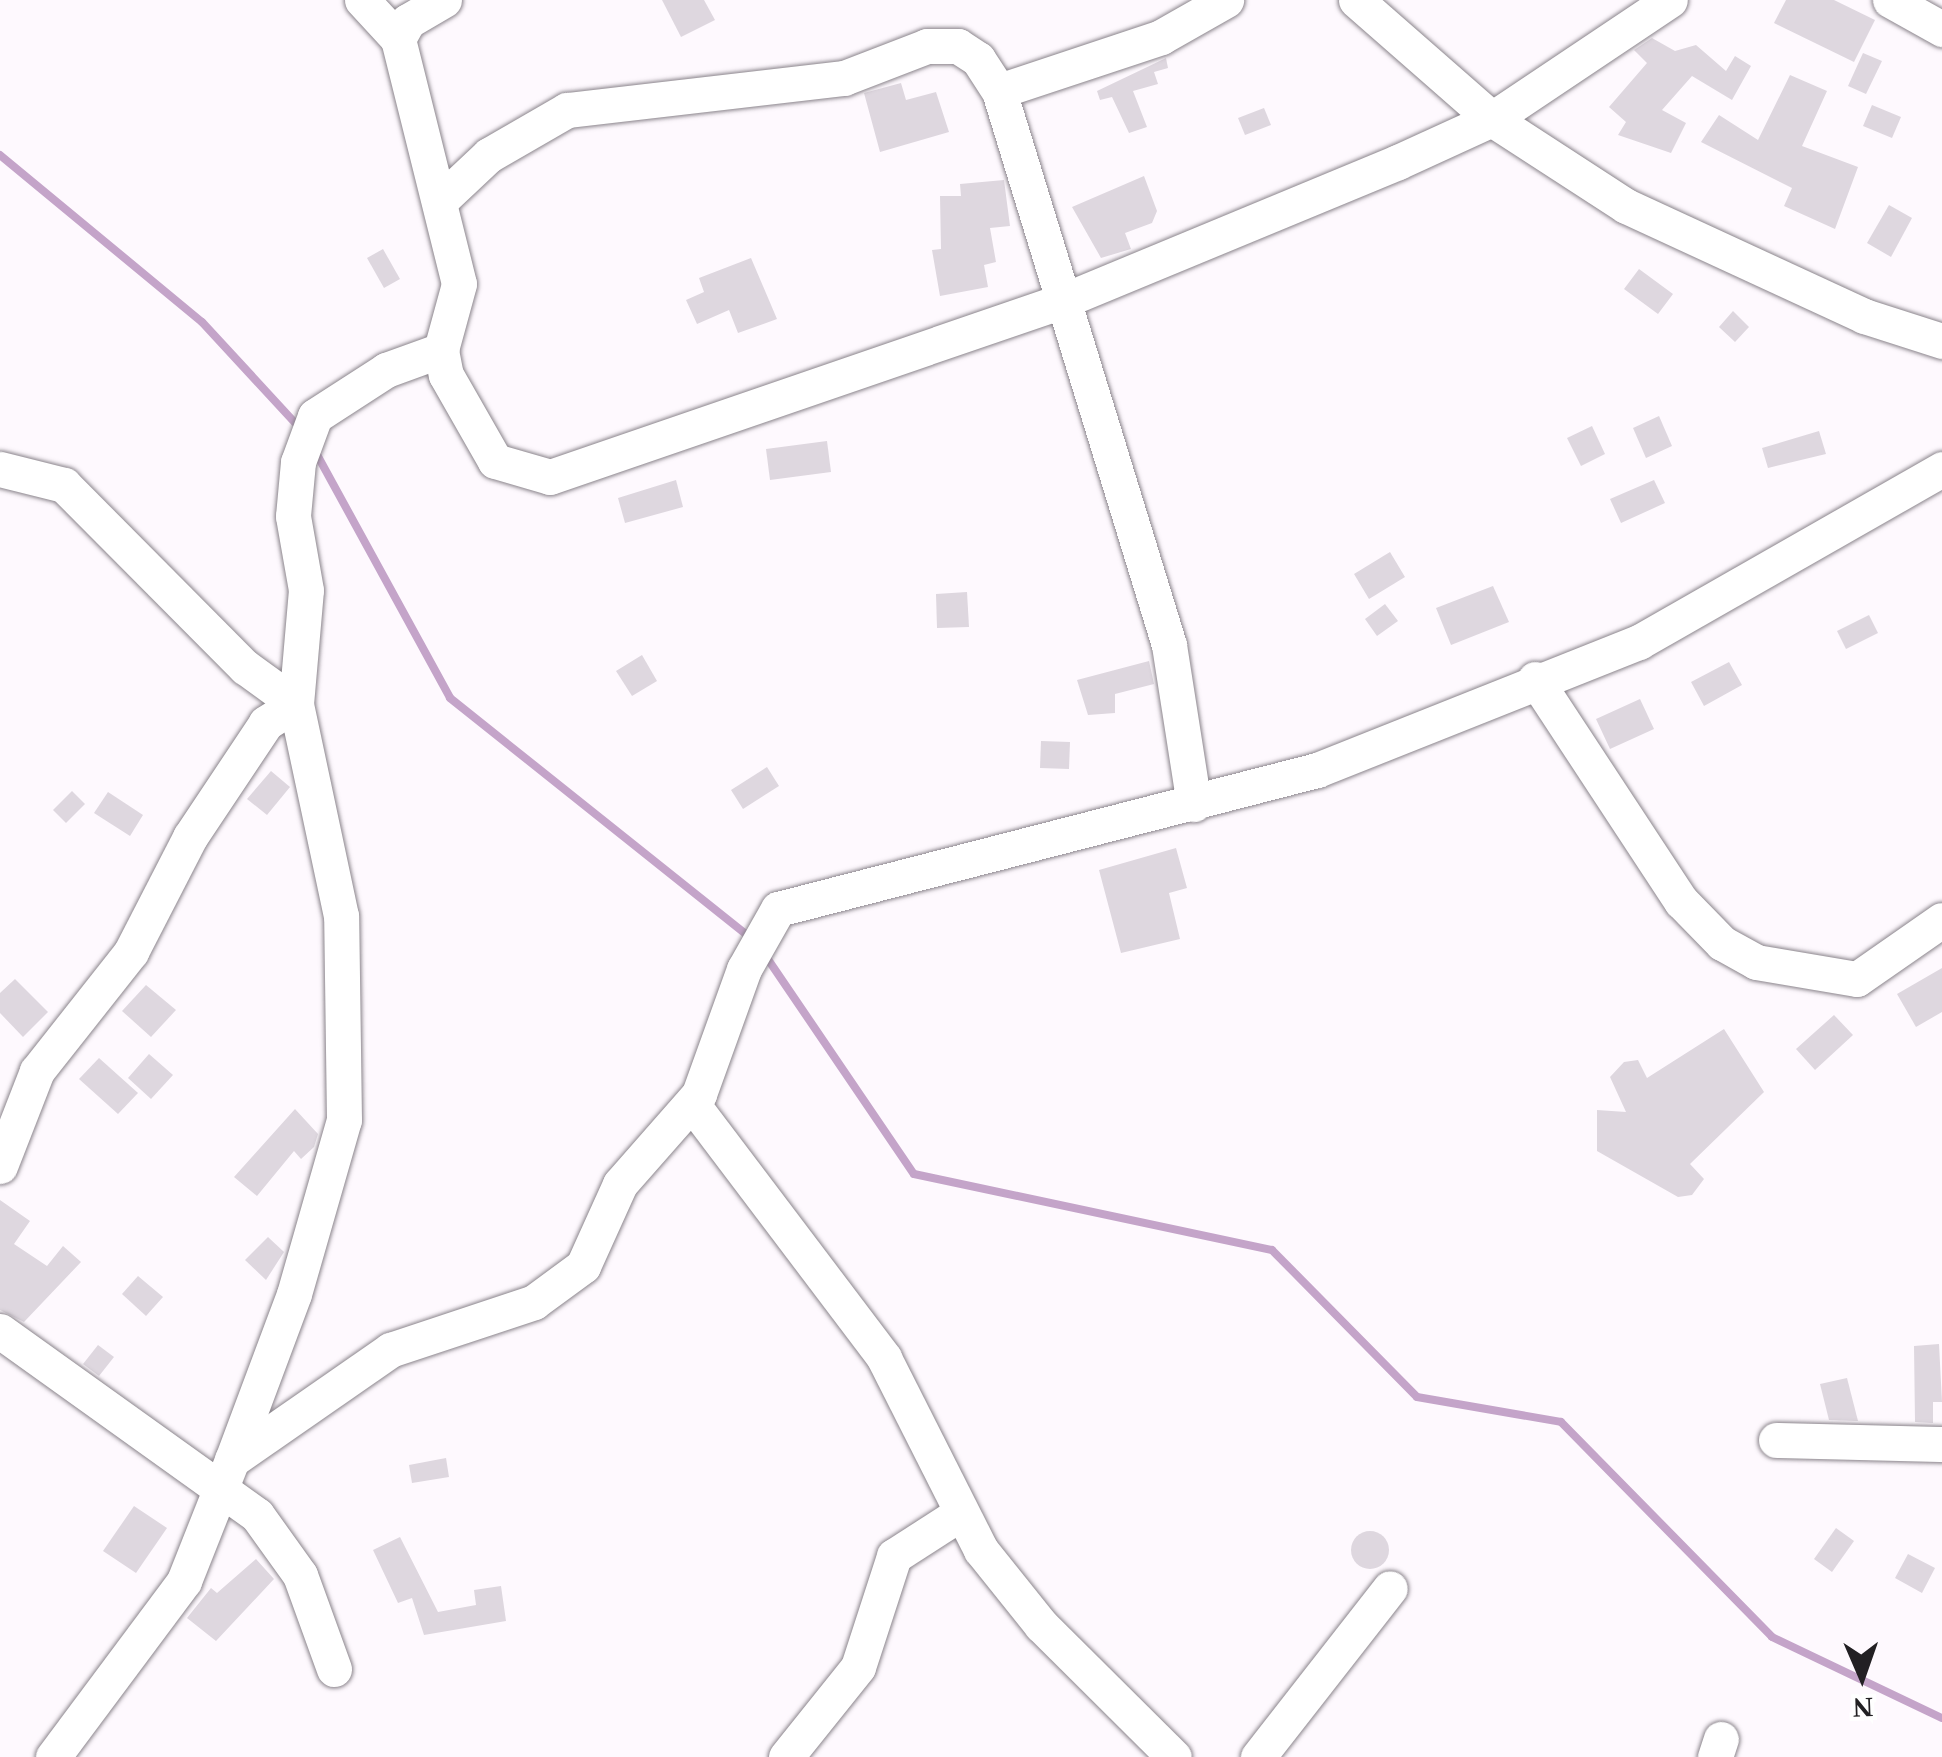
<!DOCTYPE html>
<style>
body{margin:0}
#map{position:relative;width:1942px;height:1757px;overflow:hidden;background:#fef9fe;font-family:Georgia,serif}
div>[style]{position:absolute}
.stream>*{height:8px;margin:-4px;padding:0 4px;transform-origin:4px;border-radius:4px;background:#c4a4c9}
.building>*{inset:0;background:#ded7df}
.round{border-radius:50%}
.roads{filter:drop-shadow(0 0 2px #8a848b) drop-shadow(0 0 2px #8a848b)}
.minor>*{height:35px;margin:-17.5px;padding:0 17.5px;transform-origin:17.5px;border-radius:17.5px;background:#fff}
span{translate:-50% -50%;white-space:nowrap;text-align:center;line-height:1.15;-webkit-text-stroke:10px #fff;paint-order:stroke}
.north{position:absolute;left:1812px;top:1627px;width:100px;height:100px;-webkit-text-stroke:8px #fff;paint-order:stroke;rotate:178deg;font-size:28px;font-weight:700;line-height:40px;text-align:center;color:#222023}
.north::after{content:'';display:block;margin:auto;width:35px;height:45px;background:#222023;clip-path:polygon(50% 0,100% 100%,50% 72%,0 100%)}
</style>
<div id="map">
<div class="stream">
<div style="left:0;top:155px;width:262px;rotate:39.6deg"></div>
<div style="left:202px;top:322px;width:143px;rotate:47.3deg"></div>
<div style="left:315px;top:451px;width:281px;rotate:61.3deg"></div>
<div style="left:450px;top:698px;width:385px;rotate:38.6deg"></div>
<div style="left:763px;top:952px;width:268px;rotate:55.8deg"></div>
<div style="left:914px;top:1174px;width:366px;rotate:12deg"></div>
<div style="left:1272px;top:1250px;width:206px;rotate:45.4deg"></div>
<div style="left:1417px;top:1397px;width:146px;rotate:9.8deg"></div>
<div style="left:1561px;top:1422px;width:301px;rotate:45.5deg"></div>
<div style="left:1772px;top:1637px;width:188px;rotate:25.5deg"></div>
</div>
<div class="building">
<div style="clip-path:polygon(662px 0,704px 0,715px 20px,681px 37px)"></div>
<div style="clip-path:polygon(1786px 0,1834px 0,1875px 20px,1854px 62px,1774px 23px)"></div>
<div style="clip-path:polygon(1652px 38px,1675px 51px,1696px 45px,1726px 71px,1735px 56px,1751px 66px,1732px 100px,1692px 76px,1662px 110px,1686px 123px,1671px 153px,1618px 135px,1626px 122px,1609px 107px,1647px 63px,1634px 50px)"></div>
<div style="clip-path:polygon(1863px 53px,1882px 61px,1866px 94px,1848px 86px)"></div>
<div style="clip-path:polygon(1166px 58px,1168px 68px,1154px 72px,1158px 84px,1133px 91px,1147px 127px,1129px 133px,1112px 97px,1100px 100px,1097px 91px)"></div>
<div style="clip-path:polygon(1790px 75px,1827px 91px,1802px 146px,1858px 167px,1835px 229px,1784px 206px,1792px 188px,1701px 142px,1719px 115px,1758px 140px)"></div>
<div style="clip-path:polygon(901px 83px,906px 100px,936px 92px,949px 132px,880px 152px,864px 93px)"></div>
<div style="clip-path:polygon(1872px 105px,1901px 117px,1892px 138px,1863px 126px)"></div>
<div style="clip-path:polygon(1264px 108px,1271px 125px,1245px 135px,1238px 118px)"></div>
<div style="clip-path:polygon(1144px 176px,1157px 211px,1152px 223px,1125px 233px,1131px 249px,1101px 258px,1072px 207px)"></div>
<div style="clip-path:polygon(1004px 180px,1010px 226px,990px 228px,996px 262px,984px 265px,988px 287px,940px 296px,932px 250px,941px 249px,940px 196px,961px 196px,960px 184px)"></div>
<div style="clip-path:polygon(1889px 205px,1912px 218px,1891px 257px,1867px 243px)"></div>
<div style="clip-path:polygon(383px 249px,400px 279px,384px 288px,367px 258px)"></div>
<div style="clip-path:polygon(751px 258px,777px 319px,738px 333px,729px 310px,697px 324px,686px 300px,704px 292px,699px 278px)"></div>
<div style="clip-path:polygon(1639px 269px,1673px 294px,1658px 314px,1624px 289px)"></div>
<div style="clip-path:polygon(1733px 311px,1749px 327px,1735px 342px,1719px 327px)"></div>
<div style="clip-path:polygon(1659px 416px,1672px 446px,1646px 458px,1633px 428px)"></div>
<div style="clip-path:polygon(1592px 426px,1605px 454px,1581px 466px,1567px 438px)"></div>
<div style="clip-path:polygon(1819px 431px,1826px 454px,1768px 468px,1762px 448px)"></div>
<div style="clip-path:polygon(827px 441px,831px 472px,770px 480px,766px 449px)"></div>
<div style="clip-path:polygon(676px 480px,683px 507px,625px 523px,618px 498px)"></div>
<div style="clip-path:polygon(1654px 480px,1665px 503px,1621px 523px,1610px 499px)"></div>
<div style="clip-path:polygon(1390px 552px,1405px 577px,1369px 599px,1354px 574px)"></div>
<div style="clip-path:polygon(1493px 586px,1509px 622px,1451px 645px,1436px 608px)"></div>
<div style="clip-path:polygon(967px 592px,969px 627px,937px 628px,936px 594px)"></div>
<div style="clip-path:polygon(1385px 604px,1398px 621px,1377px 636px,1365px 619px)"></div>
<div style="clip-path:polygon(1869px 615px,1878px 633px,1846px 649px,1837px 631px)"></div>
<div style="clip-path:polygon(642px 655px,657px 681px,632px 696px,616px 671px)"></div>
<div style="clip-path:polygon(1149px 661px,1154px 684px,1115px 694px,1115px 713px,1088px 715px,1077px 680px)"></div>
<div style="clip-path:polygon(1729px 662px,1742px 685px,1704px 706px,1691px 682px)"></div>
<div style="clip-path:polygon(1640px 699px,1654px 729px,1610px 749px,1596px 719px)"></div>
<div style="clip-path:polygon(1041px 741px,1070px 742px,1069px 769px,1040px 768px)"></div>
<div style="clip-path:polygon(767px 767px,779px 786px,743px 809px,731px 790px)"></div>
<div style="clip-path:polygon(271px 771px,290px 787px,267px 815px,247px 799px)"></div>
<div style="clip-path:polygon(72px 791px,85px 804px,66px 823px,53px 810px)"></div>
<div style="clip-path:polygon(108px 792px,143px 815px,130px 836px,94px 813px)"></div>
<div style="clip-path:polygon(1176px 848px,1187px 888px,1169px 893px,1180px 939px,1121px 953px,1099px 870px)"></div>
<div style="clip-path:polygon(1942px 968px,1942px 1012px,1916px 1027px,1897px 994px)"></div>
<div style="clip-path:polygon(15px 979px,48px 1012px,23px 1037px,0 1013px,0 993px)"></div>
<div style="clip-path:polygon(146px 985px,176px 1010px,151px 1037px,122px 1011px)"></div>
<div style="clip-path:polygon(1834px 1015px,1853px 1035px,1815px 1070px,1796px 1049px)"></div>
<div style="clip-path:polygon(1724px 1029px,1764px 1092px,1690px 1164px,1704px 1179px,1692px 1195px,1678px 1197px,1597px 1151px,1597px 1110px,1626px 1112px,1610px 1077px,1624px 1062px,1638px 1060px,1647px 1078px)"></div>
<div style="clip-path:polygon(149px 1054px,173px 1075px,151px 1099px,128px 1078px)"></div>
<div style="clip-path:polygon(99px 1058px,138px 1093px,118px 1114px,79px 1079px)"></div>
<div style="clip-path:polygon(295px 1109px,318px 1134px,314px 1147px,301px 1159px,294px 1151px,257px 1196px,234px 1177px)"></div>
<div style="clip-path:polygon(0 1200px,30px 1221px,14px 1244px,47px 1266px,63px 1246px,81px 1262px,24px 1322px,0 1310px)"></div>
<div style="clip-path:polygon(268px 1237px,284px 1252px,266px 1280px,245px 1260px)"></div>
<div style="clip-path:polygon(138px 1276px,163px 1297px,146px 1316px,122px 1294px)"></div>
<div style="clip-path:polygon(1939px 1344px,1942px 1402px,1933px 1402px,1933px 1423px,1915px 1422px,1914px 1346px)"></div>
<div style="clip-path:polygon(98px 1345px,114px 1357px,99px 1376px,83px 1364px)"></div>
<div style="clip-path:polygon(1847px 1378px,1858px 1421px,1829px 1420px,1820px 1384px)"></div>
<div style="clip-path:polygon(446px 1458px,449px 1477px,412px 1483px,409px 1465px)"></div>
<div style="clip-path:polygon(134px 1506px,167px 1528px,136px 1573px,103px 1551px)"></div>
<div style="clip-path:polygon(1836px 1528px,1854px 1541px,1832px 1572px,1814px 1559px)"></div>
<div class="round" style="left:1351px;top:1531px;width:38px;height:38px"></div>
<div style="clip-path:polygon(400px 1537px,438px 1612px,476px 1605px,474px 1590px,501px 1586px,506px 1621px,424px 1635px,412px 1598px,398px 1603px,373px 1550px)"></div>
<div style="clip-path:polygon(1908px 1554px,1935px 1568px,1922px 1593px,1895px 1578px)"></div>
<div style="clip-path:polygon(256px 1559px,274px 1579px,216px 1641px,187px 1618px,211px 1588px,217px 1593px)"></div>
</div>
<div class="roads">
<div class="minor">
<div style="left:362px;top:0;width:53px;rotate:47.3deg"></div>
<div style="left:444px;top:0;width:42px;rotate:149.7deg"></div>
<div style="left:408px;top:21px;width:21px;rotate:119deg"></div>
<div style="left:398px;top:39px;width:252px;rotate:76deg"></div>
<div style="left:459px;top:284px;width:68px;rotate:105.3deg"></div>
<div style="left:441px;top:350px;width:25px;rotate:79deg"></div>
<div style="left:446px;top:375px;width:99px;rotate:60.3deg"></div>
<div style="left:495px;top:461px;width:57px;rotate:16.2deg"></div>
<div style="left:550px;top:477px;width:545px;rotate:-18.97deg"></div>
<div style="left:1065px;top:300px;width:360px;rotate:-22.5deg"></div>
<div style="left:1398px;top:162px;width:103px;rotate:-24.6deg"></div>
<div style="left:1492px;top:119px;width:214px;rotate:-33.8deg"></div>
<div style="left:1356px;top:0;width:181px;rotate:41.2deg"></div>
<div style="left:1492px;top:119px;width:160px;rotate:33deg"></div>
<div style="left:1626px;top:206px;width:262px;rotate:24.8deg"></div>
<div style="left:1864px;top:316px;width:82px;rotate:17.8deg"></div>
<div style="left:1890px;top:0;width:60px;rotate:29.1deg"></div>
<div style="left:999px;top:91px;width:171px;rotate:-18.4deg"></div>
<div style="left:1161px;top:37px;width:75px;rotate:-29.6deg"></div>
<div style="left:441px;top:200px;width:66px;rotate:-43.2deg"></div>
<div style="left:489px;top:155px;width:90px;rotate:-30deg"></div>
<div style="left:567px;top:110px;width:279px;rotate:-6.6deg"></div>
<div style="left:844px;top:78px;width:89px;rotate:-21.1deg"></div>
<div style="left:927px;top:46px;width:31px"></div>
<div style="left:958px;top:46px;width:24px;rotate:33deg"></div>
<div style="left:978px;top:59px;width:38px;rotate:57deg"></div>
<div style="left:999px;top:91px;width:579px;rotate:72.94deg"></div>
<div style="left:1169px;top:645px;width:161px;rotate:81.1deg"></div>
<div style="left:0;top:469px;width:66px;rotate:14deg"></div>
<div style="left:64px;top:485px;width:257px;rotate:45.2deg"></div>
<div style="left:245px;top:667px;width:63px;rotate:36deg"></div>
<div style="left:296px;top:704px;width:36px;rotate:148deg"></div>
<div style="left:266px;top:723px;width:137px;rotate:123.7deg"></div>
<div style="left:190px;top:837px;width:129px;rotate:117.2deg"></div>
<div style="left:131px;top:952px;width:152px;rotate:128.3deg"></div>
<div style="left:37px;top:1071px;width:102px;rotate:111.3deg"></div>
<div style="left:1535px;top:679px;width:266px;rotate:56.7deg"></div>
<div style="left:1681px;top:901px;width:59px;rotate:45.7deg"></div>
<div style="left:1722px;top:943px;width:39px;rotate:29deg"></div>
<div style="left:1756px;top:962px;width:102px;rotate:9.6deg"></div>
<div style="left:1857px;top:979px;width:103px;rotate:-34.8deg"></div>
<div style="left:693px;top:1105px;width:317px;rotate:52.9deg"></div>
<div style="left:884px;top:1358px;width:215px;rotate:63.2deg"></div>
<div style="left:981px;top:1550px;width:96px;rotate:51.3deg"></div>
<div style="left:1041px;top:1625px;width:187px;rotate:44.8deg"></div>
<div style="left:0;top:1331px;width:316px;rotate:35.6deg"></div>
<div style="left:257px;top:1515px;width:74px;rotate:54.4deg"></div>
<div style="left:300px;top:1575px;width:100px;rotate:70.1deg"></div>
<div style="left:1776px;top:1440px;width:166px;rotate:1.4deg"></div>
<div style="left:232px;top:1460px;width:177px;rotate:-69.5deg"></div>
<div style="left:294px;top:1294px;width:181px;rotate:-74deg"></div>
<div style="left:344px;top:1120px;width:204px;rotate:-90.8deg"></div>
<div style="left:341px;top:916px;width:217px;rotate:-102deg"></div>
<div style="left:296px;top:704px;width:114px;rotate:-85deg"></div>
<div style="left:306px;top:590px;width:75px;rotate:-100deg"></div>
<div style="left:293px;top:516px;width:54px;rotate:-84.7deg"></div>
<div style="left:298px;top:462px;width:49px;rotate:-69.7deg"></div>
<div style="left:315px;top:416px;width:85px;rotate:-32.9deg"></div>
<div style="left:386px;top:370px;width:59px;rotate:-20deg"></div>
<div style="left:53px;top:1757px;width:219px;rotate:-53.3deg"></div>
<div style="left:184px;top:1581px;width:130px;rotate:-68.4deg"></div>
<div style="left:232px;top:1460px;width:193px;rotate:-34.8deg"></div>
<div style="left:390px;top:1350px;width:152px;rotate:-18.4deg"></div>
<div style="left:534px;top:1302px;width:61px;rotate:-36.3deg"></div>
<div style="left:583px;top:1266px;width:90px;rotate:-65.7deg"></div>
<div style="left:620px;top:1184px;width:120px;rotate:-48.7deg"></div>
<div style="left:699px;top:1094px;width:133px;rotate:-70.2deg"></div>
<div style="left:744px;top:969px;width:69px;rotate:-60.5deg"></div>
<div style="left:778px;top:909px;width:557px;rotate:-14.46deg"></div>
<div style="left:1317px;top:770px;width:347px;rotate:-21.7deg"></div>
<div style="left:1639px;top:642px;width:349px;rotate:-29.7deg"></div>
<div style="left:786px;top:1757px;width:115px;rotate:-51.3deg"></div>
<div style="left:858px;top:1667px;width:117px;rotate:-72deg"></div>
<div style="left:894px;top:1556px;width:74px;rotate:-32.8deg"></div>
<div style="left:1258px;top:1757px;width:214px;rotate:-52deg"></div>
<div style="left:1715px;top:1757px;width:19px;rotate:-72deg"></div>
</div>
</div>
<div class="north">N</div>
</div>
